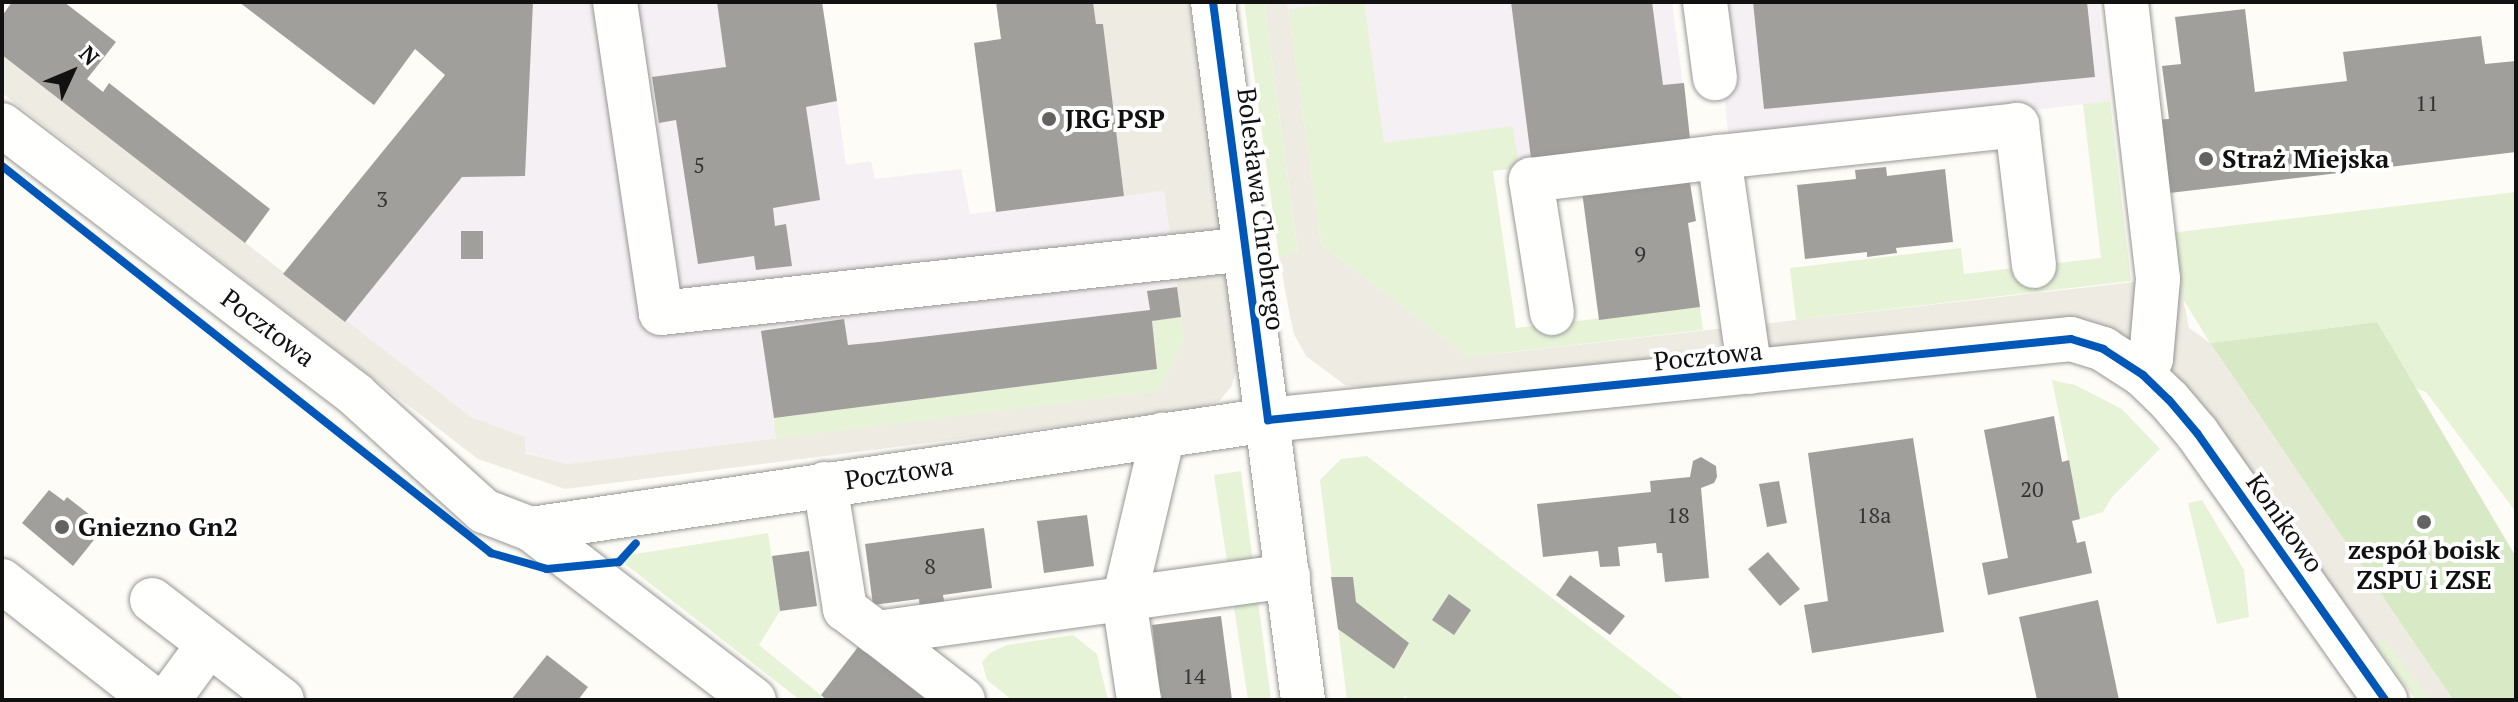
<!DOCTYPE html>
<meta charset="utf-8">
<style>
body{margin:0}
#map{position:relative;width:2518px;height:702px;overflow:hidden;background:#fdfcf7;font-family:"PT Serif",serif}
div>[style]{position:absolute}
.industrial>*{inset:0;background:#f5f0f3}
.green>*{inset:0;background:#e7f3d7}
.forest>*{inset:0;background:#d8eac5}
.plaza>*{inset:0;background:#edebe2}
.building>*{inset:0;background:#a19f9c}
.roads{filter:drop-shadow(0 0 2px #979795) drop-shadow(0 0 2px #979795)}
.minor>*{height:44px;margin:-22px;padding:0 22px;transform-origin:22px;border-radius:22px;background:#fffffe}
.cycleway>*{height:8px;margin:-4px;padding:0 4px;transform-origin:4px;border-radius:4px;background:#0057b8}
.dots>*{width:22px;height:22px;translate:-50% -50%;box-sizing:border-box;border:4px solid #fff;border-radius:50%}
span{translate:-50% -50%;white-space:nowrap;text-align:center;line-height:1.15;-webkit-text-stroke:8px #fff;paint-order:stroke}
.number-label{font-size:22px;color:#353434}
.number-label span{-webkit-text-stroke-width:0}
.poi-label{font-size:26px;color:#111;font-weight:700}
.left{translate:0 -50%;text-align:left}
.street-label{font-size:26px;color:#111}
.frame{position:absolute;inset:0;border:4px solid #111;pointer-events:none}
.north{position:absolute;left:32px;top:32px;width:80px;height:80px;-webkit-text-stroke:6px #fff;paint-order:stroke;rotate:46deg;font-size:22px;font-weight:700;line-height:32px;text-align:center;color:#111}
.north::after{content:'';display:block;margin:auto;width:28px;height:36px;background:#111;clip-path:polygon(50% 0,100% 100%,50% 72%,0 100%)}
</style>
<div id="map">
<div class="industrial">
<div style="clip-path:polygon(465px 2px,717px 2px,806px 107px,837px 101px,846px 165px,871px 161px,875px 179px,961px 169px,970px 214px,1164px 191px,1184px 341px,1159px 391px,567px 464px,525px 452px,525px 437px,471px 417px,345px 322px,462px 177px)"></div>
<div style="clip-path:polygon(1287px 2px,1672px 2px,1691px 148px,1315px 191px)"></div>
<div style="clip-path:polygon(1713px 2px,2098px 2px,2110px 101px,1730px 146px)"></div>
</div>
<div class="green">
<div style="clip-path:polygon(1244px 2px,1264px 2px,1298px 253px,1279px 257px)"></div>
<div style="clip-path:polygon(1341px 2px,1364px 2px,1384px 143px,1513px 126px,1519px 168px,1493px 171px,1516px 328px,1700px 307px,1703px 330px,1468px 357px,1321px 244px,1288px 9px)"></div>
<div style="clip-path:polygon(2110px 101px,2131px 281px,1796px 320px,1790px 268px,1961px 248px,1964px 274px,2101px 258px,2083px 104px)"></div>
<div style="clip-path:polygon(2516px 192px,2516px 512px,2426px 392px,2413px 387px,2377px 322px,2210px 343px,2183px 299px,2179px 277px,2153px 235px)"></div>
<div style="clip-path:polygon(1181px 317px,1184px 341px,1159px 391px,776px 440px,774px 418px,1157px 369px,1152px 321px)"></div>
<div style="clip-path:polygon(2052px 380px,2075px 385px,2122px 409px,2160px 449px,2112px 497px,2103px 512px,2080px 519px)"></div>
<div style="clip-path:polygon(1367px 456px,1685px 700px,1410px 700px,1405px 696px,1403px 700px,1347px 700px,1320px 480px,1341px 459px)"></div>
<div style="clip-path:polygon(1241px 471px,1271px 700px,1248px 700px,1214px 475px)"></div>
<div style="clip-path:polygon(2202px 500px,2244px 570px,2249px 617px,2217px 624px,2188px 503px)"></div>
<div style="clip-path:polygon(768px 533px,780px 611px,759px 645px,827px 700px,800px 700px,616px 557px)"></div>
<div style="clip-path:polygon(1073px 635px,1097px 654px,1108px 700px,1012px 700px,987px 680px,982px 662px,990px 653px,1007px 645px)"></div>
<div style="clip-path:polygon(2384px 638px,2430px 700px,2416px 700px,2375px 644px)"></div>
</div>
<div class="forest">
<div style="clip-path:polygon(2377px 322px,2516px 557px,2516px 700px,2453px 700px,2210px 343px)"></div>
</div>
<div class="plaza">
<div style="clip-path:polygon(1093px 2px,1190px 2px,1237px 342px,1236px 372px,1231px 387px,1219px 401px,1194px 409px,565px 489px,478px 459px,2px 93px,2px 55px,471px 417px,525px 437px,525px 453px,567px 464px,1159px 391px,1184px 341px,1164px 191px,1124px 196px,1103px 25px,1096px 24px)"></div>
<div style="clip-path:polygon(1264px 2px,1287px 2px,1321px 244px,1468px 357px,2179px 277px,2189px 328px,2210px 343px,2453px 700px,2430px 700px,2384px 639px,2375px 644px,2190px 391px,2151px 359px,2078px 318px,1365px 388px,1345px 385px,1306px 356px,1294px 334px,1290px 316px,1279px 257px,1298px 252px)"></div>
</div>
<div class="building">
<div style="clip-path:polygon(12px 2px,64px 2px,116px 42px,87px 79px,103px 92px,109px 83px,270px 209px,245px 243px,2px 55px,2px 16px)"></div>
<div style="clip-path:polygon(239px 2px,533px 2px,525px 176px,462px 177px,345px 322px,283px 274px,445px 75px,415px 49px,374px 105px)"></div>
<div style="clip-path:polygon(717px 2px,822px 2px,837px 101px,806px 107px,820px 200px,773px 208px,775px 226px,786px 224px,792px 266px,756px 270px,754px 256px,698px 264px,676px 120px,659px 123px,652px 77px,726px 67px)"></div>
<div style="clip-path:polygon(996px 2px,1093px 2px,1096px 24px,1103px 24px,1124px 196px,996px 212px,974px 43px,1001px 39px)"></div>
<div style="clip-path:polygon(1511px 2px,1652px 2px,1663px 85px,1684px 83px,1691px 148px,1532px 166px)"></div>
<div style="clip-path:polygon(1753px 2px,2087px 2px,2095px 77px,1764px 109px)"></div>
<div style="clip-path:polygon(2245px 9px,2255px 92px,2347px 81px,2343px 52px,2481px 36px,2485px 64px,2516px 61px,2516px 152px,2161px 194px,2152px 120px,2169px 119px,2162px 66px,2181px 64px,2175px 17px)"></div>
<div style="clip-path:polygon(1886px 167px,1887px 176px,1945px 169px,1953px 242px,1896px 248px,1897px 253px,1867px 257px,1867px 252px,1805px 259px,1797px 185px,1856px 179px,1855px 170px)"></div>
<div style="clip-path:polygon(1688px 170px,1696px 221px,1688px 223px,1700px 307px,1599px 320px,1581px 184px)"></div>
<div style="clip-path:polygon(461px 231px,483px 231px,483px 259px,461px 259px)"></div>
<div style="clip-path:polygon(1177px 287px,1181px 317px,1152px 321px,1157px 369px,774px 418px,761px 331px,844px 319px,848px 345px,879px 342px,1150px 310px,1147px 291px)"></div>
<div style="clip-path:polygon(2054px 416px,2062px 462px,2069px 460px,2080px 519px,2072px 521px,2077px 543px,2085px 541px,2092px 573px,1988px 595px,1982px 563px,2008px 558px,1984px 430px)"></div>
<div style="clip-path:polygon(1913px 438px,1944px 632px,1812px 653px,1804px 605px,1828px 601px,1808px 453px)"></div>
<div style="clip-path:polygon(1701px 457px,1716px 466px,1717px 477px,1714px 483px,1701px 488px,1709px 578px,1665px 582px,1662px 553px,1657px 553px,1656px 543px,1618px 547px,1620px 566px,1600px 567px,1598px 551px,1543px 557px,1537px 504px,1651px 492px,1650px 481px,1690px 477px,1693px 461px)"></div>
<div style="clip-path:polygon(1779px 481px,1787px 523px,1767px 527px,1759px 484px)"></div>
<div style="clip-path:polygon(49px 490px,64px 501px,67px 497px,90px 515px,86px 519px,101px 531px,73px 566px,22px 523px)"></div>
<div style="clip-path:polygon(1087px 515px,1094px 566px,1044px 573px,1037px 521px)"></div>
<div style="clip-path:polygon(984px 528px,992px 588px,943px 595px,945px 606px,920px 609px,919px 599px,873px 605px,865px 544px)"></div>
<div style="clip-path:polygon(809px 551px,817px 606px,780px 611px,772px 556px)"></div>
<div style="clip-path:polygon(1768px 552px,1800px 589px,1780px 606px,1748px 569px)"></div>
<div style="clip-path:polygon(1570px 575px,1625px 616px,1610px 635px,1556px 595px)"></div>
<div style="clip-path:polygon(1331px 577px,1353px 577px,1356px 602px,1409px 643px,1394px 669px,1338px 629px)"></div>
<div style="clip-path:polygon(1449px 594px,1471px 610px,1454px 635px,1432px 620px)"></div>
<div style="clip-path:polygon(2098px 600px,2119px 700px,2037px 700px,2019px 617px)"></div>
<div style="clip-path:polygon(1221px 616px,1232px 700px,1162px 700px,1161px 693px,1155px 694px,1152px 668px,1157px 667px,1152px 625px)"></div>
<div style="clip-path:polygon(858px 647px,897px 676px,929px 700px,827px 700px,821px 695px)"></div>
<div style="clip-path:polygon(547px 655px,588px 687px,578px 700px,511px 700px)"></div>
</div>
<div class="roads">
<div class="minor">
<div style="left:615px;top:2px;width:314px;rotate:81.6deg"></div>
<div style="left:661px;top:313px;width:588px;rotate:-6.24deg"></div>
<div style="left:1213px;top:2px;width:704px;rotate:82.65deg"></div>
<div style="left:1705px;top:2px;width:77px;rotate:82.5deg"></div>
<div style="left:2126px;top:2px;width:279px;rotate:83.4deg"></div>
<div style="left:2158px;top:279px;width:80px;rotate:95deg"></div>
<div style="left:2151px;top:359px;width:18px;rotate:117deg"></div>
<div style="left:2px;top:125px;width:445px;rotate:37.3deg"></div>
<div style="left:356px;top:395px;width:173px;rotate:42.2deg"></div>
<div style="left:484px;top:511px;width:50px;rotate:21deg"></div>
<div style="left:531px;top:529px;width:281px;rotate:37.5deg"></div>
<div style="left:1719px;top:157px;width:300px;rotate:-6.1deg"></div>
<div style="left:2017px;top:125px;width:142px;rotate:83.1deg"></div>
<div style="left:1552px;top:313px;width:135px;rotate:-99deg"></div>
<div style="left:1531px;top:180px;width:189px;rotate:-7deg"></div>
<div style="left:1719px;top:157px;width:217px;rotate:81.8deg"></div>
<div style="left:825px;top:484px;width:127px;rotate:80.9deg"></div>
<div style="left:845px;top:609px;width:40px;rotate:37deg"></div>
<div style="left:877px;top:633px;width:415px;rotate:-7.9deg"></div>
<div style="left:531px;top:529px;width:745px;rotate:-8.41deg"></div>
<div style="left:1268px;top:420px;width:807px;rotate:-5.76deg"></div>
<div style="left:2071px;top:339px;width:34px;rotate:17deg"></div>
<div style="left:2103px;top:349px;width:48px;rotate:33deg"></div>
<div style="left:2143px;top:375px;width:36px;rotate:44deg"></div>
<div style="left:2169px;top:400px;width:43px;rotate:49.7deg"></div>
<div style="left:2197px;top:433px;width:327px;rotate:54.8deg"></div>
<div style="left:2px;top:581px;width:193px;rotate:38.1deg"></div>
<div style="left:152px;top:600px;width:164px;rotate:37.6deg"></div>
<div style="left:877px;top:633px;width:109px;rotate:37.9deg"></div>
<div style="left:168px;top:700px;width:69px;rotate:-53.8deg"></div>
<div style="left:1139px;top:700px;width:101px;rotate:-98.5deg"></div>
<div style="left:1124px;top:600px;width:170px;rotate:-76.7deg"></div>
</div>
</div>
<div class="cycleway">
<div style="left:1213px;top:2px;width:422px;rotate:82.5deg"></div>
<div style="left:1268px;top:420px;width:807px;rotate:-5.76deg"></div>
<div style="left:2071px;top:339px;width:34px;rotate:17deg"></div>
<div style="left:2103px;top:349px;width:48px;rotate:33deg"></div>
<div style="left:2143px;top:375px;width:36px;rotate:44deg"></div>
<div style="left:2169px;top:400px;width:43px;rotate:49.7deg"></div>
<div style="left:2197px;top:433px;width:327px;rotate:54.8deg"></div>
<div style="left:2px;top:166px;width:624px;rotate:38.36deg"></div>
<div style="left:491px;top:553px;width:58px;rotate:15.9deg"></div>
<div style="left:547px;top:569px;width:72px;rotate:-5.6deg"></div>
<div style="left:619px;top:562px;width:25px;rotate:-48deg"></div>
</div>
<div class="dots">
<div style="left:1049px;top:119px;background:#646362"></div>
<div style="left:2206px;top:159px;background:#646362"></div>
<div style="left:2424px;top:522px;background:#646362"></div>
<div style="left:62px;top:527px;background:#646362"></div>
</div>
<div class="number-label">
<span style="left:2427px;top:103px">11</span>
<span style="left:699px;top:165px">5</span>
<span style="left:382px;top:199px">3</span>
<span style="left:1640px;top:254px">9</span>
<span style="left:2032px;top:489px">20</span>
<span style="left:1678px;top:515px">18</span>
<span style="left:1874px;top:515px">18a</span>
<span style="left:930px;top:566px">8</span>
<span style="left:1194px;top:676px">14</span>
</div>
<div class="poi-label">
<span class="left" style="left:1065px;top:119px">JRG PSP</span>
<span class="left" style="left:2222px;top:159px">Straż Miejska</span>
<span class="left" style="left:78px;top:527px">Gniezno Gn2</span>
<span style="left:2424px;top:565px">zespół boisk<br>ZSPU i ZSE</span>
</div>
<div class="street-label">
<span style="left:1261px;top:209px;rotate:83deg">Bolesława Chrobrego</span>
<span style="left:268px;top:328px;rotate:37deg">Pocztowa</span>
<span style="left:1708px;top:356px;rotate:-6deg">Pocztowa</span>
<span style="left:899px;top:473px;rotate:-8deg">Pocztowa</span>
<span style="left:2285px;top:523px;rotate:55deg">Konikowo</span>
</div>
<div class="frame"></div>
<div class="north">N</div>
</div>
